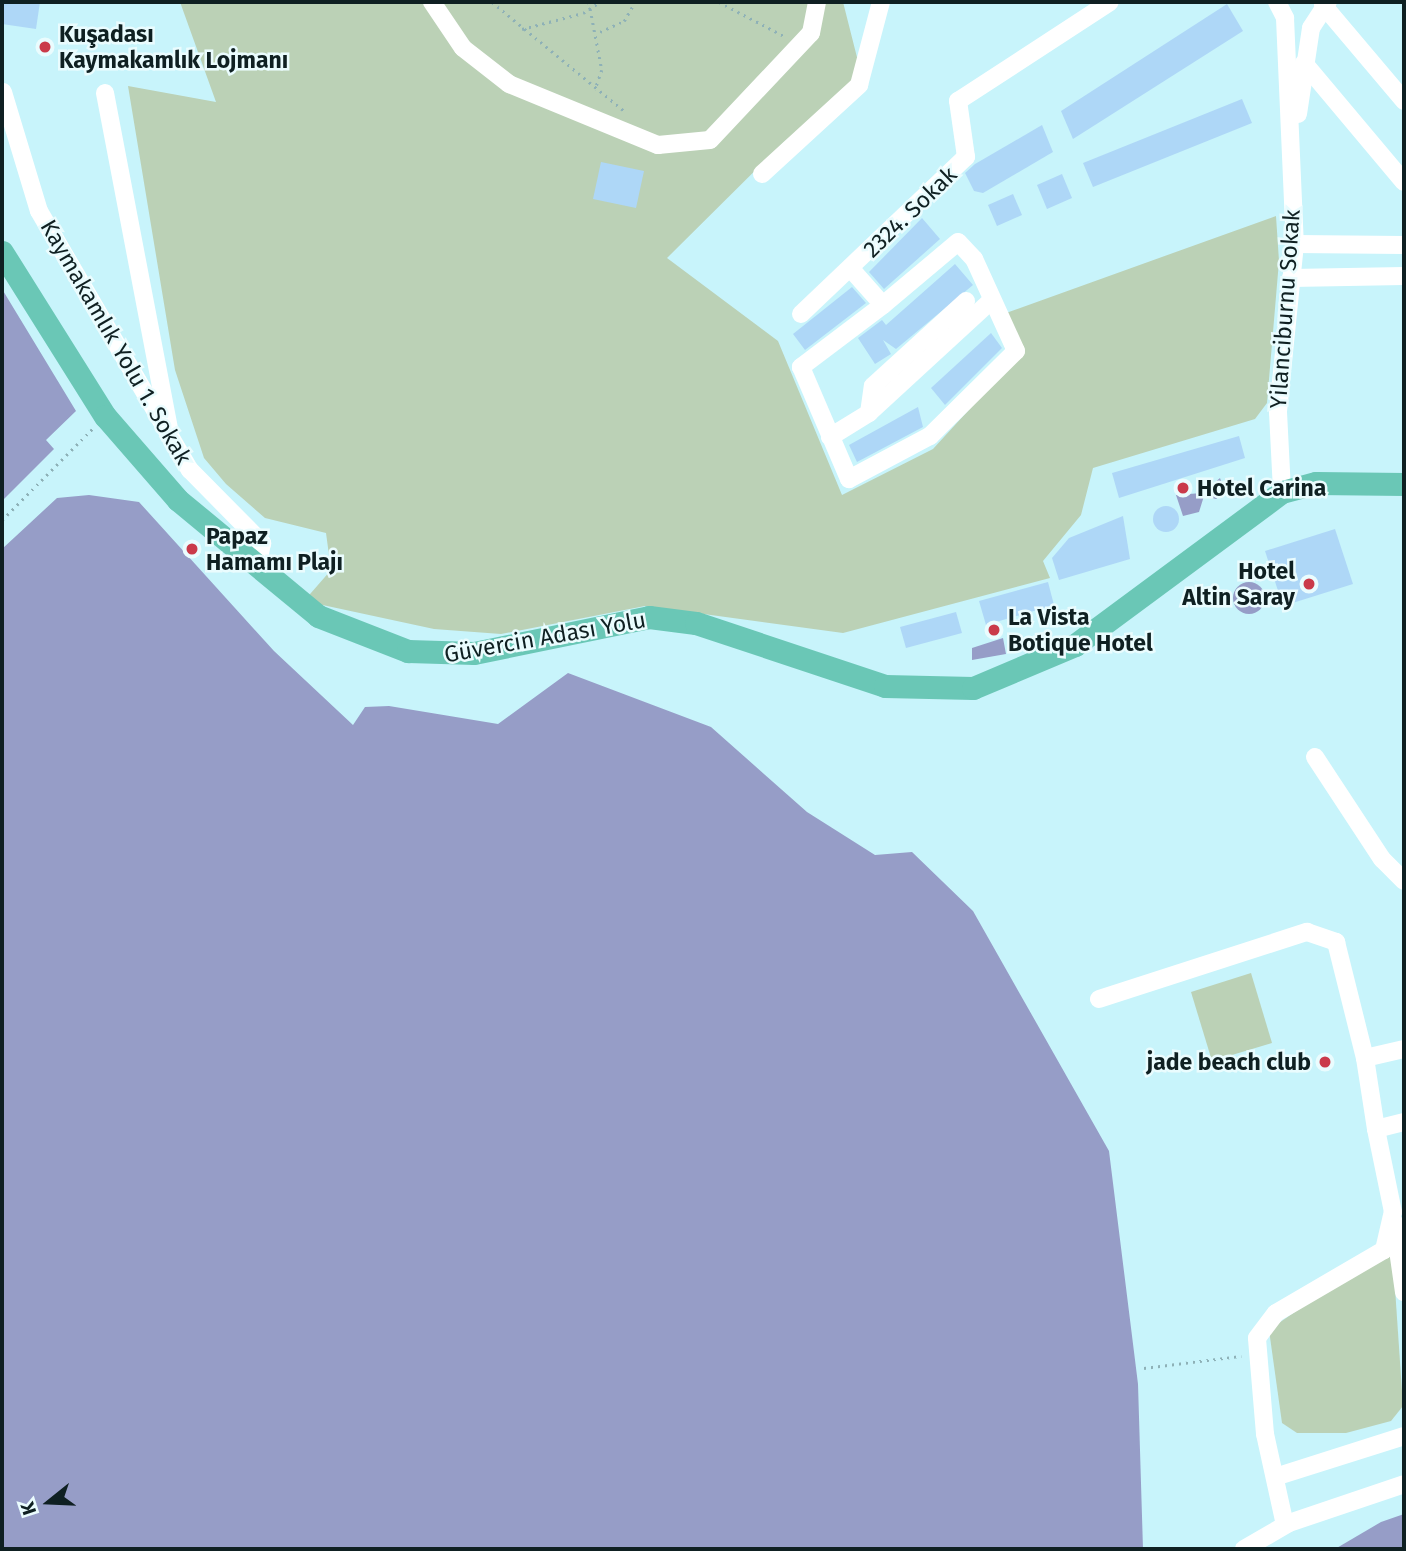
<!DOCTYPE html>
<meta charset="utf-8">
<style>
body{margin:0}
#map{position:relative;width:1406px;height:1551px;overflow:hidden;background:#c8f4fb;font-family:"Fira Sans",sans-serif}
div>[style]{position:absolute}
.green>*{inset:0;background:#bbd1b6}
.water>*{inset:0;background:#969dc7}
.round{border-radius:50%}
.building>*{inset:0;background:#aed7f7}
.path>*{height:2.5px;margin-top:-1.25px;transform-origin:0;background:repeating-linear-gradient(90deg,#8eb1b7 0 2px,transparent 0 7px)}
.minor>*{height:18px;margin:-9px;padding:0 9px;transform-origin:9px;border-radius:9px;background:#fff}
.major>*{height:23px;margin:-11.5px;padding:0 11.5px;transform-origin:11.5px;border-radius:11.5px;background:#6ac7b6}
.dots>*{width:19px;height:19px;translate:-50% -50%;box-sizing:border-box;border:4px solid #eafcfe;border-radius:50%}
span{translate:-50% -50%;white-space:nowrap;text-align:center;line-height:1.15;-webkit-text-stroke:5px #eafcfe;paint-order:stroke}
.poi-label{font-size:23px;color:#0f2022;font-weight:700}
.left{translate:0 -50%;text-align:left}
.right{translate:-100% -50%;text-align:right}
.street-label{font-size:23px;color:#0f2022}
.frame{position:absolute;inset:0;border:4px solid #0f2022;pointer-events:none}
.north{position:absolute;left:14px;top:1467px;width:70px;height:70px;-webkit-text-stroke:5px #eafcfe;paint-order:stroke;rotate:252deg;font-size:19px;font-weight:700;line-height:28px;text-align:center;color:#0f2022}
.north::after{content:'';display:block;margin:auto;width:24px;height:32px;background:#0f2022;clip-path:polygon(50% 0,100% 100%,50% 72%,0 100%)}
</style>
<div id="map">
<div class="green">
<div style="clip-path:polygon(180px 2px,843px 2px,862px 77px,784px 142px,667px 258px,778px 341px,842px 495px,933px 449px,1022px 352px,1006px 313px,1276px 216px,1279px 261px,1267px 403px,1255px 419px,1093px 468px,1081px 515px,1043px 561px,1050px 578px,843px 633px,645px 606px,501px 634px,434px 629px,304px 601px,331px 570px,326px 533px,265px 518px,226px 484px,204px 458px,175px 370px,128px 86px,216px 102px)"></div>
<div style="clip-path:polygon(1251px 973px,1272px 1043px,1212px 1061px,1191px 992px)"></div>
<div style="clip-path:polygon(1392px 1244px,1403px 1406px,1391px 1421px,1346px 1433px,1297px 1433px,1282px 1423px,1269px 1330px)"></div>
</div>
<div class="water">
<div style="clip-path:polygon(2px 289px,76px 411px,46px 440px,54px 449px,2px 501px)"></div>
<div style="clip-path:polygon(1220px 478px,1225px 492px,1216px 499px,1204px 496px,1199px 512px,1183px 516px,1176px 495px,1202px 493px)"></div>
<div style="clip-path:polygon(89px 495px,139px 502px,274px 651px,353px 725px,365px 707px,389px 706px,498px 724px,568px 673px,711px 727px,807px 812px,875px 855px,912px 852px,973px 911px,1109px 1151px,1138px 1384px,1143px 1549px,2px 1549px,2px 549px,57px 498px)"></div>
<div class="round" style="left:1233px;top:582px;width:32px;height:32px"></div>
<div style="clip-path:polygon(1003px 638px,1006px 654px,972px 660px,972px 648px)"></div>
<div style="clip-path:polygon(1404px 1514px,1404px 1549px,1335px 1549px,1381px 1522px)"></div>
</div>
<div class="building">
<div style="clip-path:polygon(2px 2px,40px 2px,36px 29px,2px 24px)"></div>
<div style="clip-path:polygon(1227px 4px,1243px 31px,1073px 139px,1061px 111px)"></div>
<div style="clip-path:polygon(1242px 99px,1252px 123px,1093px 187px,1083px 163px)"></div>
<div style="clip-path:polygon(1042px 125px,1053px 152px,983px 193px,974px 191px,965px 173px,975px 164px)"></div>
<div style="clip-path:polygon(601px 162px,644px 171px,636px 208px,593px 199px)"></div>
<div style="clip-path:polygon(1062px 174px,1072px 198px,1047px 209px,1037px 185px)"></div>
<div style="clip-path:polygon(1013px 194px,1022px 215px,997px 226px,988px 205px)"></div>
<div style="clip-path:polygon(922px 218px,940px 239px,884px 289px,869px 272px)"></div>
<div style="clip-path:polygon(955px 264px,973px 285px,896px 349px,883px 340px,891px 354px,875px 364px,858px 338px,882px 320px,886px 325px)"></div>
<div style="clip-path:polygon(852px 287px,866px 303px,805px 350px,793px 334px)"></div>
<div style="clip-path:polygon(991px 333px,1002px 348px,945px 405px,931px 388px)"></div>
<div style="clip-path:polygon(918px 407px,923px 427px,857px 462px,849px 445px)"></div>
<div style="clip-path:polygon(1239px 436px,1245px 458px,1119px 498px,1112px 473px)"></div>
<div class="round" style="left:1153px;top:506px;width:26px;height:26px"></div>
<div style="clip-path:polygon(1123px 516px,1130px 559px,1059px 580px,1052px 558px,1069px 538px)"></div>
<div style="clip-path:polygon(1335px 529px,1353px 584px,1283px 606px,1265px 551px)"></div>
<div style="clip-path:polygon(1048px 582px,1054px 605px,986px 625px,979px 601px)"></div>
<div style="clip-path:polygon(956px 612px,962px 633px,906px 648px,900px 627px)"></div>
</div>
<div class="path">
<div style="left:492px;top:2px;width:171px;rotate:39.5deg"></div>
<div style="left:589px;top:2px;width:69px;rotate:79.2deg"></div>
<div style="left:602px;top:70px;width:21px;rotate:109deg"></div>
<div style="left:719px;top:2px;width:73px;rotate:27.6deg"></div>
<div style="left:522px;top:29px;width:63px;rotate:-14.7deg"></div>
<div style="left:583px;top:13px;width:20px;rotate:-33deg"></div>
<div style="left:600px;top:32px;width:26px;rotate:-25deg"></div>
<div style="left:624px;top:21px;width:22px;rotate:-60deg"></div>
<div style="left:2px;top:520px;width:128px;rotate:-45.3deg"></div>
<div style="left:1144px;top:1368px;width:98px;rotate:-7.1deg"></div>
</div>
<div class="minor">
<div style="left:432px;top:2px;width:55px;rotate:56deg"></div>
<div style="left:463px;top:48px;width:58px;rotate:38deg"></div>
<div style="left:509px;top:84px;width:161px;rotate:22.3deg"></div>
<div style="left:658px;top:145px;width:52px;rotate:-5.5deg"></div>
<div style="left:710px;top:140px;width:147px;rotate:-46.7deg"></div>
<div style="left:811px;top:33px;width:32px;rotate:-79deg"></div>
<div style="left:1277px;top:2px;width:18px;rotate:63deg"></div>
<div style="left:1285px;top:18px;width:226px;rotate:87.5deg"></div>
<div style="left:1295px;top:244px;width:169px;rotate:95.8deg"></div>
<div style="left:1278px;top:412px;width:80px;rotate:87.1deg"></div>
<div style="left:1323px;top:5px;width:126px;rotate:49.8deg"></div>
<div style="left:1304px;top:63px;width:155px;rotate:50deg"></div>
<div style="left:3px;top:92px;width:124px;rotate:73.2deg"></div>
<div style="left:39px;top:211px;width:300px;rotate:59.8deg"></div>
<div style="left:190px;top:470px;width:103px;rotate:45.4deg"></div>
<div style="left:262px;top:543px;width:25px;rotate:101deg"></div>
<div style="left:105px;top:93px;width:340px;rotate:79.2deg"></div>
<div style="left:1298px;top:114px;width:87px;rotate:-81.4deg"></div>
<div style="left:1311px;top:28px;width:31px;rotate:-57deg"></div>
<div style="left:762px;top:174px;width:132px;rotate:-42.5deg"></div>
<div style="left:859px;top:85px;width:86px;rotate:-75.2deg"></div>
<div style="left:1295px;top:244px;width:109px;rotate:0.5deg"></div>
<div style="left:851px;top:269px;width:48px;rotate:48.4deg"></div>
<div style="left:883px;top:305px;width:103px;rotate:142.9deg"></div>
<div style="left:801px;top:367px;width:122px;rotate:66.8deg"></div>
<div style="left:849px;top:479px;width:92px;rotate:-28deg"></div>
<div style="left:930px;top:436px;width:121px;rotate:-44.7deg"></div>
<div style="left:1016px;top:351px;width:101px;rotate:-114.5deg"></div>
<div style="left:974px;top:259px;width:23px;rotate:-133deg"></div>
<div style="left:958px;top:242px;width:98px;rotate:140deg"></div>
<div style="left:1291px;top:278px;width:113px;rotate:-1deg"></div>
<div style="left:801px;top:314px;width:228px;rotate:-43.6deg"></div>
<div style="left:966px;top:157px;width:57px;rotate:-98.1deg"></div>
<div style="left:958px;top:101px;width:181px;rotate:-33.1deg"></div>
<div style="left:869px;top:413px;width:27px;rotate:-82deg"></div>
<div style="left:873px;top:386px;width:126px;rotate:-42.4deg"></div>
<div style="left:830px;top:437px;width:46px;rotate:-31.6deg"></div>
<div style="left:869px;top:413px;width:167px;rotate:-42.6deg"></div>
<div style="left:1315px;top:757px;width:122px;rotate:56.7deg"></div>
<div style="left:1382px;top:859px;width:31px;rotate:45deg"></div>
<div style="left:1099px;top:999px;width:219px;rotate:-17.9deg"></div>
<div style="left:1307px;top:932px;width:31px;rotate:19deg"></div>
<div style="left:1336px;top:942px;width:120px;rotate:76deg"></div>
<div style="left:1365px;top:1058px;width:40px;rotate:-13deg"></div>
<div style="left:1365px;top:1058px;width:72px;rotate:81.2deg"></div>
<div style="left:1376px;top:1129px;width:29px;rotate:-14deg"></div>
<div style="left:1394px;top:1222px;width:71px;rotate:81.9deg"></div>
<div style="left:1275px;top:1477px;width:135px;rotate:-17.6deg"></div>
<div style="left:1285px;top:1525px;width:93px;rotate:-102.4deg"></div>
<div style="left:1265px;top:1434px;width:96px;rotate:-94.8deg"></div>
<div style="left:1257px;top:1338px;width:31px;rotate:-53deg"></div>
<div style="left:1276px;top:1313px;width:125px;rotate:-30.3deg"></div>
<div style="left:1384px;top:1250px;width:39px;rotate:-77deg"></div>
<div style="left:1393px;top:1212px;width:85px;rotate:-101.6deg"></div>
<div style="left:1244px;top:1549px;width:52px;rotate:-30deg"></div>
<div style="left:1289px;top:1523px;width:121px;rotate:-18.7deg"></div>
</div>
<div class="major">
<div style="left:2px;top:252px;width:194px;rotate:57.9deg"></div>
<div style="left:105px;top:416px;width:111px;rotate:49deg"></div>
<div style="left:178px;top:500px;width:182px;rotate:39.6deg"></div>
<div style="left:318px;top:616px;width:97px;rotate:21.3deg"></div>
<div style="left:408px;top:651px;width:66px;rotate:1.7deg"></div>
<div style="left:474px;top:653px;width:179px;rotate:-11.6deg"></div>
<div style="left:649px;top:617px;width:47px;rotate:7.3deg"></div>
<div style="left:696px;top:623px;width:199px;rotate:18.4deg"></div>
<div style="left:885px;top:686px;width:88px;rotate:1.3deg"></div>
<div style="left:973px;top:688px;width:111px;rotate:-22.9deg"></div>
<div style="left:1075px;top:645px;width:257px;rotate:-36.5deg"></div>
<div style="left:1282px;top:492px;width:35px;rotate:-15deg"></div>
<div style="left:1316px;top:483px;width:88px;rotate:0.7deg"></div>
</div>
<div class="dots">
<div style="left:45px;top:47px;background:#ca3a4a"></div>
<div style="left:1183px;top:488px;background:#ca3a4a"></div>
<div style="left:192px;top:549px;background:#ca3a4a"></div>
<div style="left:1309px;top:584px;background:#ca3a4a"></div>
<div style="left:994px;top:630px;background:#ca3a4a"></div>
<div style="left:1325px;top:1062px;background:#ca3a4a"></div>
</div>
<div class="poi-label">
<span class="left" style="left:59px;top:47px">Kuşadası<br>Kaymakamlık Lojmanı</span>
<span class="left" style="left:1197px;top:488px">Hotel Carina</span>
<span class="left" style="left:206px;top:549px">Papaz<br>Hamamı Plajı</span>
<span class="right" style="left:1295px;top:584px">Hotel<br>Altin Saray</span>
<span class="left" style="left:1008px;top:630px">La Vista<br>Botique Hotel</span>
<span class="right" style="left:1311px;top:1062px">jade beach club</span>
</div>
<div class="street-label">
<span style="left:910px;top:212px;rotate:-44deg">2324. Sokak</span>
<span style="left:1285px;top:309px;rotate:-86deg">Yilanciburnu Sokak</span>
<span style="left:116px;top:342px;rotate:60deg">Kaymakamlık Yolu 1. Sokak</span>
<span style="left:545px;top:637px;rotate:-10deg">Güvercin Adası Yolu</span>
</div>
<div class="frame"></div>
<div class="north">K</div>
</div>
